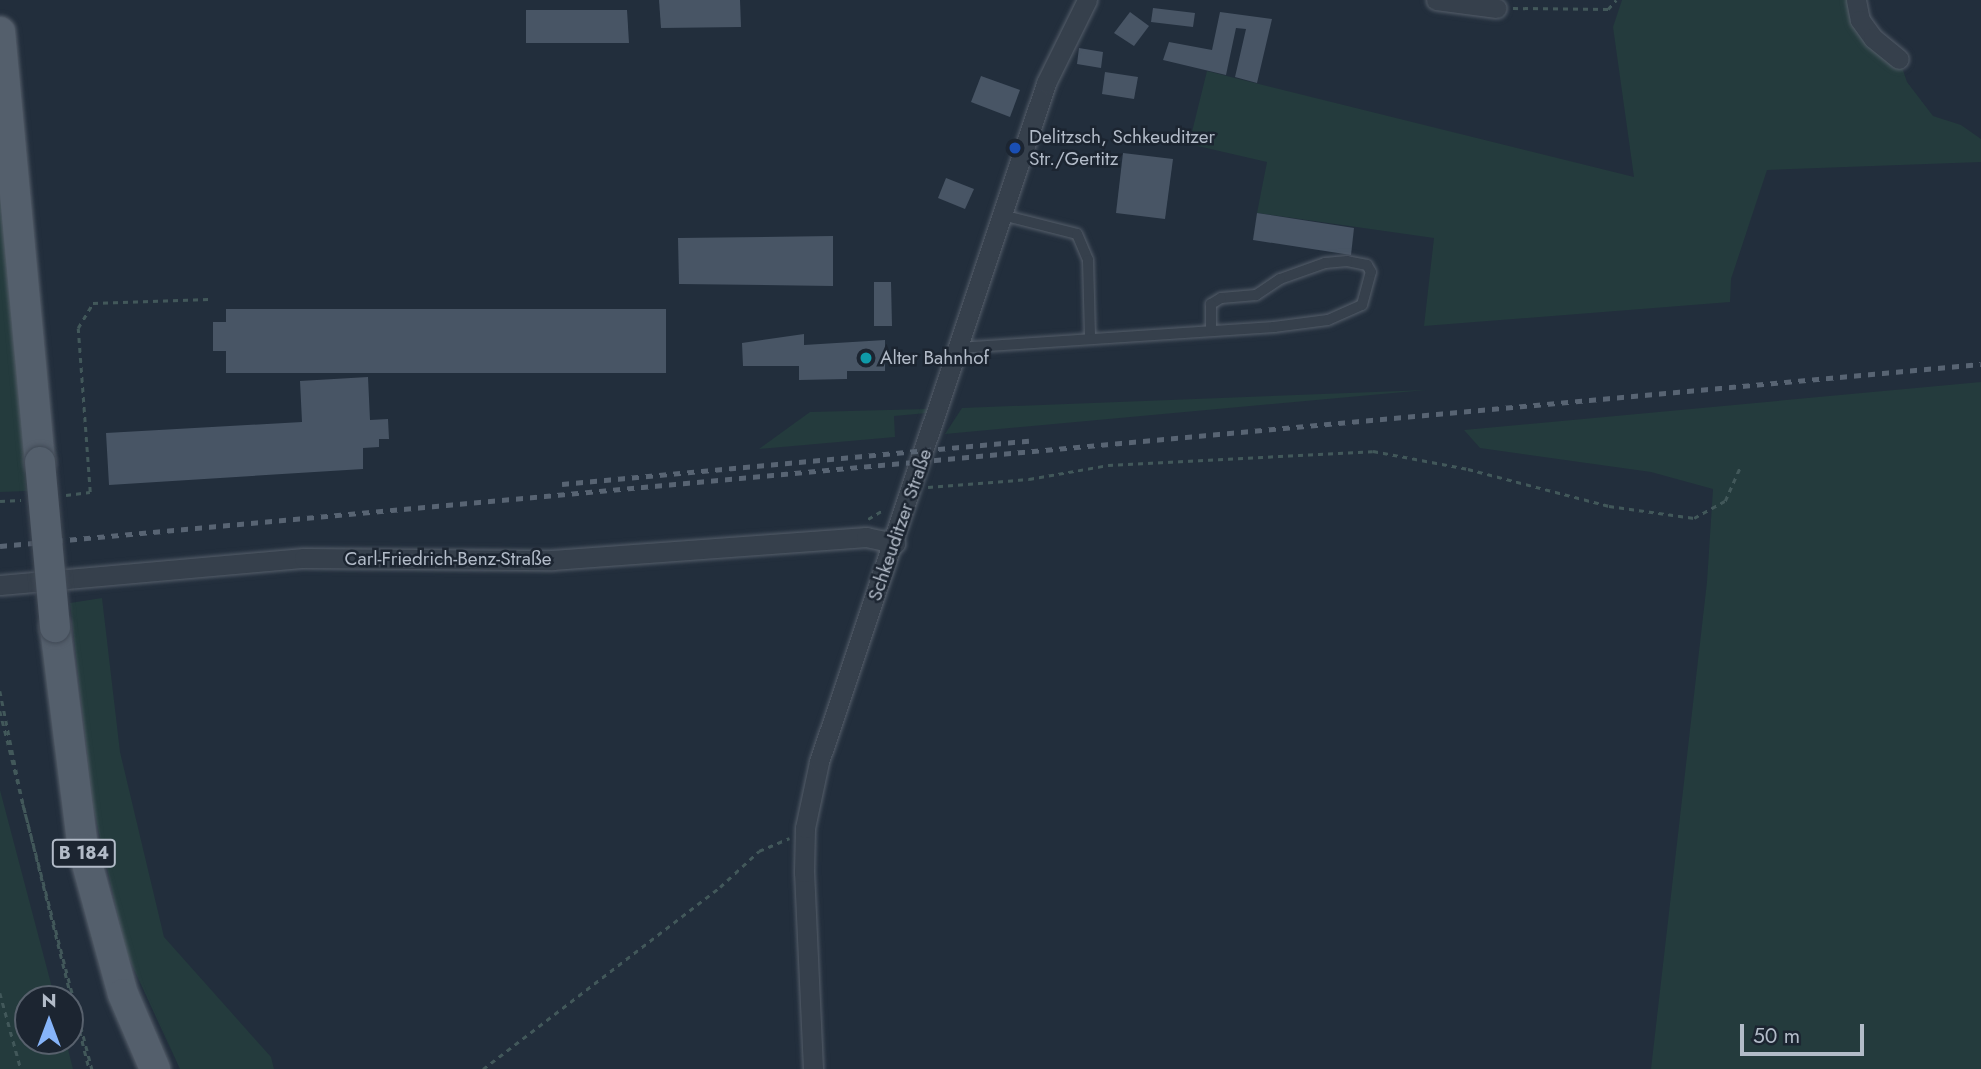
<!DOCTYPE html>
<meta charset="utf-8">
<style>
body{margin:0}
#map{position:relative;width:1981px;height:1069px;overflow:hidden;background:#222e3c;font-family:Jost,sans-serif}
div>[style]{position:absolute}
.green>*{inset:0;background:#243b3d}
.building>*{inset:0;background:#485565}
.path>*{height:2.5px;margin-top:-1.25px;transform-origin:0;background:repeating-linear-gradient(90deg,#42585a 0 5px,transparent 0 10px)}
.roads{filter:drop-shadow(0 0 2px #555e6a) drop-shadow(0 0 2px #555e6a)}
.lane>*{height:10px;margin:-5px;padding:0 5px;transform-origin:5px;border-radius:5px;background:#36404c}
.street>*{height:19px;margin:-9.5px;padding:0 9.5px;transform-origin:9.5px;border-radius:9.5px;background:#36404c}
.primary>*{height:30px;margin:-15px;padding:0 15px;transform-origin:15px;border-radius:15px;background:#545f6c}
.rail>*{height:5px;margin-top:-2.5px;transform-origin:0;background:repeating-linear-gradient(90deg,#586473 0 7px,transparent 0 14px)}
.bridges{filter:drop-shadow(0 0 2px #404955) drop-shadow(0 0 2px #404955)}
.primary-bridge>*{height:30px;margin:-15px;padding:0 15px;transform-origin:15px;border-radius:15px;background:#545f6c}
.dots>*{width:19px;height:19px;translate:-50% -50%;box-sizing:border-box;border:4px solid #1c2531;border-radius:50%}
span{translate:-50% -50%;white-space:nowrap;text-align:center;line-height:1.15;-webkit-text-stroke:5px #1c2531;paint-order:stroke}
.shield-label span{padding:2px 5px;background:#1c2531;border:2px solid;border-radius:5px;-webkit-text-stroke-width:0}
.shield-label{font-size:18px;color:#b2bbc8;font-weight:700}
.poi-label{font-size:19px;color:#b2bbc8}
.left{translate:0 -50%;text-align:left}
.street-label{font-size:19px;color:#b2bbc8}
.north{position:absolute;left:14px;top:985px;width:70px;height:70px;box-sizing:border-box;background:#1c2531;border:2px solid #58616d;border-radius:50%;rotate:0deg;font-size:19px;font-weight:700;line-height:28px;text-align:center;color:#b2bbc8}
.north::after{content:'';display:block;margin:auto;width:24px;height:32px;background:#86b4f9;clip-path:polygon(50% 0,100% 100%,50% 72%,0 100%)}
.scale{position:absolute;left:1740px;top:1024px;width:124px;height:32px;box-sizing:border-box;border:4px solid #b2bbc8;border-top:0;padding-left:9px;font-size:21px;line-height:24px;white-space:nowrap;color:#b2bbc8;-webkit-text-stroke:5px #1c2531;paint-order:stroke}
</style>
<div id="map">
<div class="green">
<div style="clip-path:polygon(1622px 0,1854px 0,1899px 59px,1907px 82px,1933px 116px,1961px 125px,1981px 139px,1981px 162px,1767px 170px,1731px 279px,1730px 302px,1424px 326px,1434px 238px,1257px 213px,1267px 162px,1189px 144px,1207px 71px,1634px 177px,1613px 27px)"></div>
<div style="clip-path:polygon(0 147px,28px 491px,0 492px)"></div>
<div style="clip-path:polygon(1981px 382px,1981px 1069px,1651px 1069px,1707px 582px,1713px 489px,1651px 472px,1480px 448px,1464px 430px)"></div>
<div style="clip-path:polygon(1426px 390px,945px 434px,962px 408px)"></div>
<div style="clip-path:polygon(927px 409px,927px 413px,894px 416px,895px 437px,759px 449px,810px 412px)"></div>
<div style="clip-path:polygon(102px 598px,120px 752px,164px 937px,271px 1057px,274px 1069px,180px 1069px,126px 952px,93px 806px,70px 603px)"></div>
<div style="clip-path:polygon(0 790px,55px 999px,28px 999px,28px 1041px,66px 1041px,73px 1069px,0 1069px)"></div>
</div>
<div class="building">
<div style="clip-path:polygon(659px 0,740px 0,741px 27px,661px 28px)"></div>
<div style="clip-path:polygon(1153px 8px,1195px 13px,1193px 27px,1151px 22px)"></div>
<div style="clip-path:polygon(526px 10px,627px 10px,629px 43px,526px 43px)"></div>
<div style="clip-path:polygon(1130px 12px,1149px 26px,1134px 46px,1114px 33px)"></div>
<div style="clip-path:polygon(1220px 12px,1272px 19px,1257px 83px,1235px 77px,1246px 29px,1236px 28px,1226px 75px,1163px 60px,1169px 42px,1212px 50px)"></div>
<div style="clip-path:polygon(1079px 48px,1103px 52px,1101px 68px,1077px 64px)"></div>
<div style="clip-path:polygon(1105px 72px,1138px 77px,1134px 99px,1102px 94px)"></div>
<div style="clip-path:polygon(981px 76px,1020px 90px,1010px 117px,971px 102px)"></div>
<div style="clip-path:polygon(1123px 153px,1173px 159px,1165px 219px,1116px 213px)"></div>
<div style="clip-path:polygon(946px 178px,974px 189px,965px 209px,938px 198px)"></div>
<div style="clip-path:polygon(1257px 213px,1354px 228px,1351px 255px,1253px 240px)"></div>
<div style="clip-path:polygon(833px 236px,833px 286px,679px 284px,678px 238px)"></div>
<div style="clip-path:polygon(874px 282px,891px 282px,892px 326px,874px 326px)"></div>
<div style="clip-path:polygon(226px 309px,666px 309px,666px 373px,226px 373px,226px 351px,213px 351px,213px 322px,226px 322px)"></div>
<div style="clip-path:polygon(804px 334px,804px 345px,885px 340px,885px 371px,847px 371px,847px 379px,799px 380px,799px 366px,743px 366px,742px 343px)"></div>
<div style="clip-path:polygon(368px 377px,370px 420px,388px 419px,389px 439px,379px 439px,379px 447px,363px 448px,363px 469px,109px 485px,106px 433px,302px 422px,300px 381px)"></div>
</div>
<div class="path">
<div style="left:1513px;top:8px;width:95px;rotate:0.6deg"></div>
<div style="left:1608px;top:9px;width:12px;rotate:-48deg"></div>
<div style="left:928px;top:487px;width:101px;rotate:-4.5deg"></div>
<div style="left:1029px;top:479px;width:80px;rotate:-10deg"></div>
<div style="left:1108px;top:465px;width:265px;rotate:-3deg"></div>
<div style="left:1373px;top:451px;width:97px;rotate:10.7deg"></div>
<div style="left:1468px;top:469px;width:146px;rotate:14.7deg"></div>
<div style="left:1609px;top:506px;width:86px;rotate:8deg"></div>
<div style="left:1694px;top:518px;width:35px;rotate:-29deg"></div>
<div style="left:1725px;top:501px;width:37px;rotate:-66deg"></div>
<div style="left:66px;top:495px;width:24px;rotate:-7deg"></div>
<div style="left:90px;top:492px;width:164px;rotate:-94.2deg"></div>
<div style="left:78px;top:328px;width:29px;rotate:-59deg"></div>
<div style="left:93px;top:303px;width:116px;rotate:-2deg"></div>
<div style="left:0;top:501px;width:21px;rotate:-3deg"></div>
<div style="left:868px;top:519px;width:17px;rotate:-31deg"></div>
<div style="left:0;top:691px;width:115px;rotate:78.5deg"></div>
<div style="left:23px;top:804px;width:274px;rotate:75.4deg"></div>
<div style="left:0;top:711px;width:369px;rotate:76deg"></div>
<div style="left:0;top:993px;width:79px;rotate:74.6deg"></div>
<div style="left:483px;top:1069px;width:299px;rotate:-37.5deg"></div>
<div style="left:720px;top:887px;width:53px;rotate:-42.7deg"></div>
<div style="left:759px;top:851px;width:33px;rotate:-23deg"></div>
</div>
<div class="roads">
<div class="lane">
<div style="left:1002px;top:215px;width:77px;rotate:14.2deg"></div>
<div style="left:1077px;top:234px;width:28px;rotate:67deg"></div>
<div style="left:1088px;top:260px;width:79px;rotate:88.5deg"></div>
<div style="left:958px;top:348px;width:317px;rotate:-3.8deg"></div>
<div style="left:1274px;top:327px;width:54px;rotate:-7.4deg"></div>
<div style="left:1328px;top:320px;width:37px;rotate:-24deg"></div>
<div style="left:1362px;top:305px;width:34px;rotate:-75deg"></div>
<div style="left:1371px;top:272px;width:8px;rotate:-120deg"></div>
<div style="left:1367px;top:265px;width:20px;rotate:-169deg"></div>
<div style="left:1347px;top:261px;width:22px;rotate:175deg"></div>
<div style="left:1325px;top:263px;width:48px;rotate:160.4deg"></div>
<div style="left:1280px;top:279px;width:29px;rotate:146deg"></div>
<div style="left:1256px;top:295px;width:35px;rotate:175deg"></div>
<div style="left:1221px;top:298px;width:12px;rotate:149deg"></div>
<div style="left:1211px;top:304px;width:26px;rotate:90deg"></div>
</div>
<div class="street">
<div style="left:1436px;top:0;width:61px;rotate:7.6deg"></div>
<div style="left:1856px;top:0;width:20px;rotate:79deg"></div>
<div style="left:1860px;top:20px;width:22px;rotate:54deg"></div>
<div style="left:1873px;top:38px;width:33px;rotate:39deg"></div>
<div style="left:0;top:585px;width:305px;rotate:-5.1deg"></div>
<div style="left:304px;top:558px;width:248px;rotate:0.5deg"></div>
<div style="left:552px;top:560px;width:315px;rotate:-4.2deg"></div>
<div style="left:866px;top:537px;width:30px;rotate:12deg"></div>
<div style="left:813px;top:1069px;width:197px;rotate:-92.6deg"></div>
<div style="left:804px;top:872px;width:44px;rotate:-88.7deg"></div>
<div style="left:805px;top:828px;width:67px;rotate:-78deg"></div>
<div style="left:819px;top:762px;width:716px;rotate:-71.51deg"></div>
<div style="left:1046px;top:83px;width:93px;rotate:-63.7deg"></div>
</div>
<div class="primary">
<div style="left:0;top:32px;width:432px;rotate:84.7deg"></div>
<div style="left:55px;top:627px;width:224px;rotate:82.8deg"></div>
<div style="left:83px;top:849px;width:150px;rotate:74.6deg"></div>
<div style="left:123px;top:994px;width:82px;rotate:66.9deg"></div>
</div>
</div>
<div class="rail">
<div style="left:562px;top:484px;width:469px;rotate:-5.3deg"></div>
<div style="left:0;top:546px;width:1989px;rotate:-5.25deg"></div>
</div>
<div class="bridges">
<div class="primary-bridge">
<div style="left:40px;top:462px;width:166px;rotate:84.8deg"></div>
</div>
</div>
<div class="dots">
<div style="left:1015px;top:148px;background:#1a4fb4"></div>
<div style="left:866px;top:358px;background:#0f9aa8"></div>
</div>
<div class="shield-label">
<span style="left:84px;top:853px">B 184</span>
</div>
<div class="poi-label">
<span class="left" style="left:1029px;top:148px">Delitzsch, Schkeuditzer<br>Str./Gertitz</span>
<span class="left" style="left:880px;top:358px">Alter Bahnhof</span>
</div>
<div class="street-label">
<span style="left:900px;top:525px;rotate:-71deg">Schkeuditzer Straße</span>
<span style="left:448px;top:559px">Carl-Friedrich-Benz-Straße</span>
</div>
<div class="north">N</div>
<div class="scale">50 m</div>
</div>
